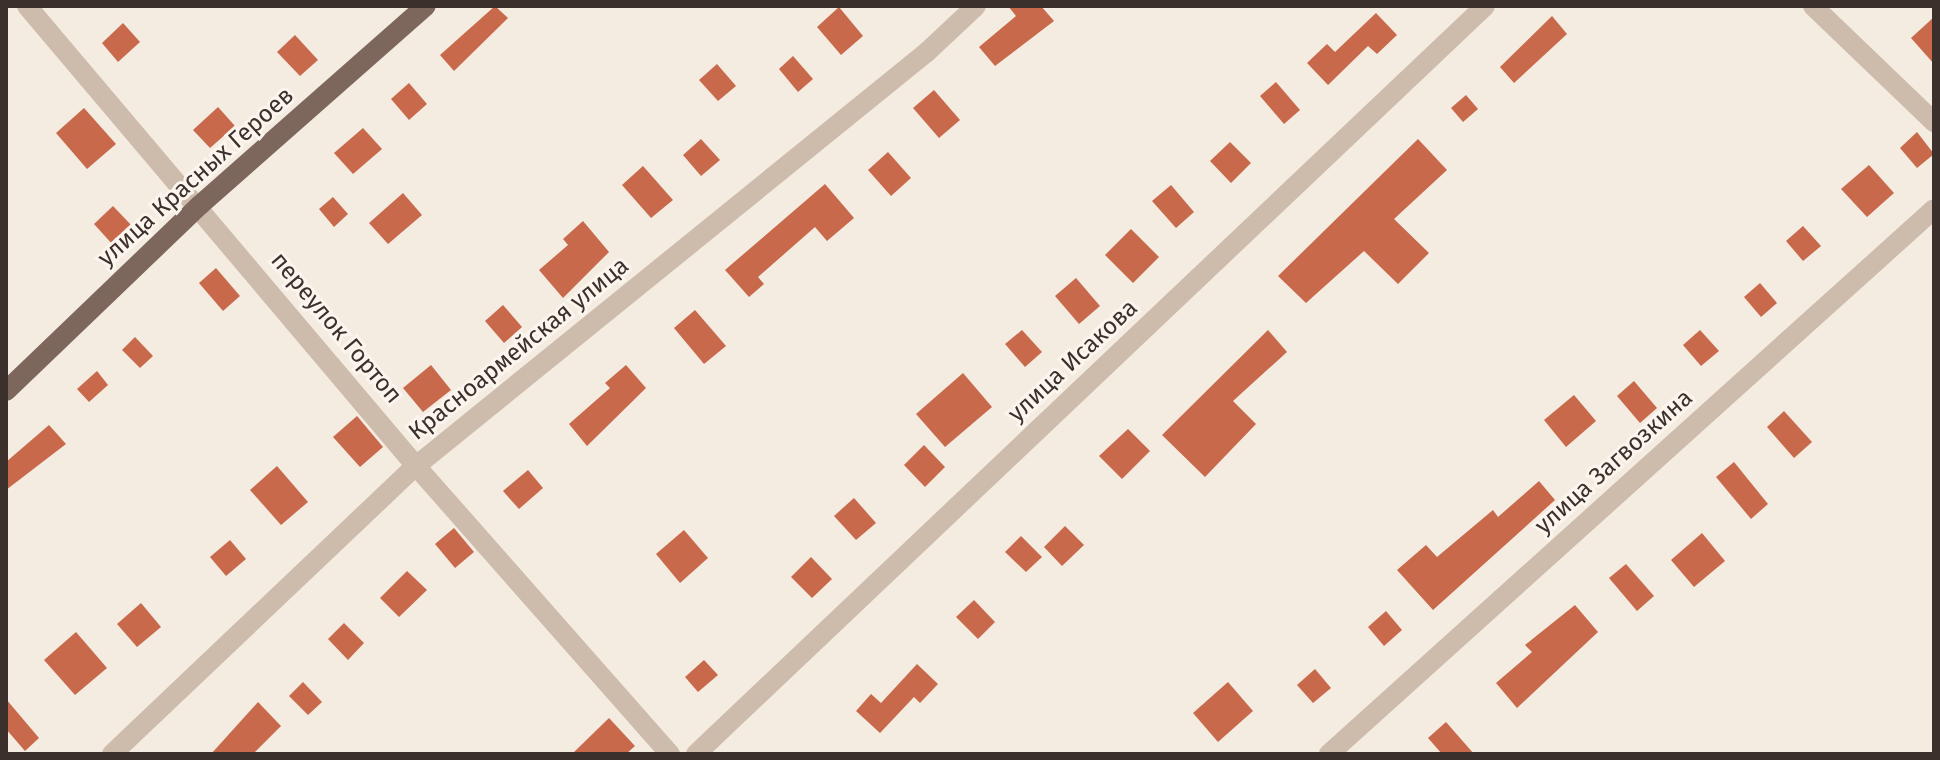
<!DOCTYPE html>
<meta charset="utf-8">
<style>
body{margin:0}
#map{position:relative;width:1940px;height:760px;overflow:hidden;background:#f4ebe1;font-family:"Fira Sans",sans-serif}
div>[style]{position:absolute}
.building>*{inset:0;background:#c8694b}
.minor>*{height:20px;margin:-10px;padding:0 10px;transform-origin:10px;border-radius:10px;background:#cdbbac}
.major>*{height:20px;margin:-10px;padding:0 10px;transform-origin:10px;border-radius:10px;background:#7d675c}
span{translate:-50% -50%;white-space:nowrap;text-align:center;line-height:1.15;-webkit-text-stroke:6px #fbf5ee;paint-order:stroke}
.street-label{font-size:24px;color:#3b302b}
.frame{position:absolute;inset:0;border:8px solid #3b302b;pointer-events:none}
</style>
<div id="map">
<div class="building">
<div style="clip-path:polygon(495px 6px,508px 18px,454px 71px,440px 55px)"></div>
<div style="clip-path:polygon(1008px 6px,1041px 6px,1054px 21px,995px 66px,979px 47px,1016px 16px)"></div>
<div style="clip-path:polygon(839px 7px,863px 36px,841px 55px,817px 27px)"></div>
<div style="clip-path:polygon(1376px 13px,1397px 35px,1377px 54px,1368px 46px,1328px 85px,1307px 63px,1327px 44px,1335px 52px)"></div>
<div style="clip-path:polygon(1552px 16px,1567px 34px,1514px 83px,1500px 67px)"></div>
<div style="clip-path:polygon(1934px 17px,1934px 64px,1911px 38px)"></div>
<div style="clip-path:polygon(123px 23px,140px 42px,118px 62px,102px 43px)"></div>
<div style="clip-path:polygon(295px 35px,318px 60px,300px 76px,277px 52px)"></div>
<div style="clip-path:polygon(793px 56px,813px 79px,798px 92px,779px 69px)"></div>
<div style="clip-path:polygon(717px 64px,736px 86px,718px 101px,699px 80px)"></div>
<div style="clip-path:polygon(1276px 82px,1300px 110px,1284px 124px,1260px 96px)"></div>
<div style="clip-path:polygon(409px 83px,427px 104px,409px 120px,391px 99px)"></div>
<div style="clip-path:polygon(934px 90px,960px 120px,939px 138px,913px 108px)"></div>
<div style="clip-path:polygon(1466px 95px,1478px 109px,1463px 122px,1451px 108px)"></div>
<div style="clip-path:polygon(218px 107px,235px 126px,210px 148px,193px 130px)"></div>
<div style="clip-path:polygon(84px 108px,116px 144px,87px 169px,56px 133px)"></div>
<div style="clip-path:polygon(363px 128px,382px 149px,353px 174px,334px 153px)"></div>
<div style="clip-path:polygon(1917px 132px,1934px 154px,1917px 168px,1900px 148px)"></div>
<div style="clip-path:polygon(701px 139px,720px 160px,701px 176px,683px 155px)"></div>
<div style="clip-path:polygon(1418px 139px,1447px 170px,1394px 219px,1429px 253px,1398px 284px,1364px 251px,1306px 303px,1278px 276px)"></div>
<div style="clip-path:polygon(1230px 142px,1251px 163px,1231px 183px,1210px 161px)"></div>
<div style="clip-path:polygon(888px 152px,911px 178px,891px 196px,868px 170px)"></div>
<div style="clip-path:polygon(1869px 165px,1894px 193px,1867px 217px,1841px 189px)"></div>
<div style="clip-path:polygon(643px 166px,673px 200px,651px 218px,622px 185px)"></div>
<div style="clip-path:polygon(825px 184px,854px 218px,827px 241px,815px 227px,758px 277px,764px 284px,749px 297px,725px 270px)"></div>
<div style="clip-path:polygon(1171px 185px,1194px 212px,1176px 228px,1152px 201px)"></div>
<div style="clip-path:polygon(403px 193px,422px 215px,388px 244px,369px 223px)"></div>
<div style="clip-path:polygon(333px 197px,348px 214px,334px 227px,319px 209px)"></div>
<div style="clip-path:polygon(113px 206px,133px 227px,113px 245px,94px 224px)"></div>
<div style="clip-path:polygon(583px 221px,609px 252px,563px 298px,539px 270px,568px 245px,563px 239px)"></div>
<div style="clip-path:polygon(1803px 226px,1821px 246px,1803px 261px,1786px 241px)"></div>
<div style="clip-path:polygon(1131px 229px,1159px 257px,1133px 283px,1105px 255px)"></div>
<div style="clip-path:polygon(216px 268px,240px 296px,223px 311px,199px 283px)"></div>
<div style="clip-path:polygon(1076px 278px,1100px 306px,1079px 324px,1055px 296px)"></div>
<div style="clip-path:polygon(1760px 283px,1777px 303px,1761px 317px,1744px 297px)"></div>
<div style="clip-path:polygon(503px 305px,522px 327px,504px 343px,485px 321px)"></div>
<div style="clip-path:polygon(695px 310px,726px 346px,704px 364px,674px 328px)"></div>
<div style="clip-path:polygon(1022px 330px,1042px 352px,1025px 367px,1005px 344px)"></div>
<div style="clip-path:polygon(1268px 330px,1287px 352px,1233px 401px,1256px 424px,1205px 477px,1162px 435px)"></div>
<div style="clip-path:polygon(1700px 330px,1719px 351px,1701px 366px,1683px 345px)"></div>
<div style="clip-path:polygon(135px 337px,153px 356px,140px 368px,122px 350px)"></div>
<div style="clip-path:polygon(431px 365px,451px 390px,423px 412px,403px 388px)"></div>
<div style="clip-path:polygon(626px 365px,646px 388px,587px 446px,569px 424px,610px 388px,605px 383px)"></div>
<div style="clip-path:polygon(97px 371px,108px 385px,89px 402px,77px 389px)"></div>
<div style="clip-path:polygon(963px 373px,992px 407px,945px 447px,916px 414px)"></div>
<div style="clip-path:polygon(1634px 381px,1657px 408px,1640px 423px,1617px 396px)"></div>
<div style="clip-path:polygon(1574px 395px,1596px 421px,1566px 447px,1544px 420px)"></div>
<div style="clip-path:polygon(1784px 411px,1812px 442px,1794px 458px,1767px 427px)"></div>
<div style="clip-path:polygon(357px 416px,383px 447px,360px 467px,333px 437px)"></div>
<div style="clip-path:polygon(49px 425px,66px 444px,6px 490px,6px 462px)"></div>
<div style="clip-path:polygon(1128px 429px,1150px 451px,1122px 479px,1099px 456px)"></div>
<div style="clip-path:polygon(924px 445px,945px 467px,925px 487px,904px 465px)"></div>
<div style="clip-path:polygon(1734px 462px,1768px 504px,1751px 519px,1716px 477px)"></div>
<div style="clip-path:polygon(277px 466px,308px 502px,281px 525px,250px 490px)"></div>
<div style="clip-path:polygon(528px 470px,543px 488px,519px 509px,503px 491px)"></div>
<div style="clip-path:polygon(1539px 481px,1555px 500px,1433px 610px,1397px 570px,1426px 545px,1437px 557px,1493px 510px,1498px 517px)"></div>
<div style="clip-path:polygon(854px 498px,876px 523px,856px 540px,834px 516px)"></div>
<div style="clip-path:polygon(1065px 526px,1084px 545px,1062px 566px,1044px 547px)"></div>
<div style="clip-path:polygon(454px 528px,474px 552px,455px 568px,435px 544px)"></div>
<div style="clip-path:polygon(684px 530px,708px 558px,680px 583px,656px 554px)"></div>
<div style="clip-path:polygon(1702px 533px,1725px 561px,1694px 587px,1671px 560px)"></div>
<div style="clip-path:polygon(1021px 536px,1042px 557px,1026px 572px,1005px 552px)"></div>
<div style="clip-path:polygon(230px 540px,246px 559px,226px 576px,210px 557px)"></div>
<div style="clip-path:polygon(811px 557px,832px 579px,812px 598px,791px 577px)"></div>
<div style="clip-path:polygon(1626px 564px,1654px 596px,1637px 611px,1609px 578px)"></div>
<div style="clip-path:polygon(407px 571px,427px 590px,399px 617px,380px 598px)"></div>
<div style="clip-path:polygon(974px 600px,995px 622px,978px 639px,956px 617px)"></div>
<div style="clip-path:polygon(141px 603px,161px 627px,137px 647px,117px 624px)"></div>
<div style="clip-path:polygon(1575px 605px,1598px 632px,1517px 708px,1496px 683px,1532px 652px,1525px 645px)"></div>
<div style="clip-path:polygon(1386px 611px,1402px 630px,1384px 646px,1368px 627px)"></div>
<div style="clip-path:polygon(344px 623px,364px 643px,348px 660px,328px 639px)"></div>
<div style="clip-path:polygon(76px 632px,107px 668px,75px 695px,44px 660px)"></div>
<div style="clip-path:polygon(704px 660px,718px 675px,698px 692px,685px 677px)"></div>
<div style="clip-path:polygon(917px 664px,938px 684px,920px 703px,914px 697px,880px 733px,856px 711px,871px 694px,881px 703px)"></div>
<div style="clip-path:polygon(1315px 669px,1331px 688px,1313px 703px,1297px 685px)"></div>
<div style="clip-path:polygon(303px 682px,322px 702px,308px 715px,289px 696px)"></div>
<div style="clip-path:polygon(1228px 682px,1253px 711px,1218px 742px,1193px 713px)"></div>
<div style="clip-path:polygon(6px 699px,39px 738px,25px 751px,6px 729px)"></div>
<div style="clip-path:polygon(258px 702px,281px 726px,253px 754px,211px 754px)"></div>
<div style="clip-path:polygon(609px 718px,635px 746px,626px 754px,572px 754px)"></div>
<div style="clip-path:polygon(1446px 722px,1474px 754px,1442px 754px,1428px 738px)"></div>
</div>
<div class="minor">
<div style="left:27px;top:6px;width:602px;rotate:49.78deg"></div>
<div style="left:416px;top:466px;width:384px;rotate:48.6deg"></div>
<div style="left:1813px;top:6px;width:168px;rotate:43.8deg"></div>
<div style="left:112px;top:754px;width:419px;rotate:-43.5deg"></div>
<div style="left:416px;top:466px;width:658px;rotate:-39.01deg"></div>
<div style="left:927px;top:52px;width:67px;rotate:-43.2deg"></div>
<div style="left:696px;top:754px;width:1087px;rotate:-43.47deg"></div>
<div style="left:1329px;top:754px;width:814px;rotate:-42.01deg"></div>
</div>
<div class="major">
<div style="left:6px;top:391px;width:269px;rotate:-43.8deg"></div>
<div style="left:200px;top:205px;width:301px;rotate:-41.4deg"></div>
</div>
<div class="street-label">
<span style="left:196px;top:177px;rotate:-42deg">улица Красных Героев</span>
<span style="left:336px;top:328px;rotate:50deg">переулок Гортоп</span>
<span style="left:519px;top:349px;rotate:-39deg">Красноармейская улица</span>
<span style="left:1073px;top:361px;rotate:-43deg">улица Исакова</span>
<span style="left:1614px;top:462px;rotate:-42deg">улица Загвозкина</span>
</div>
<div class="frame"></div>
</div>
